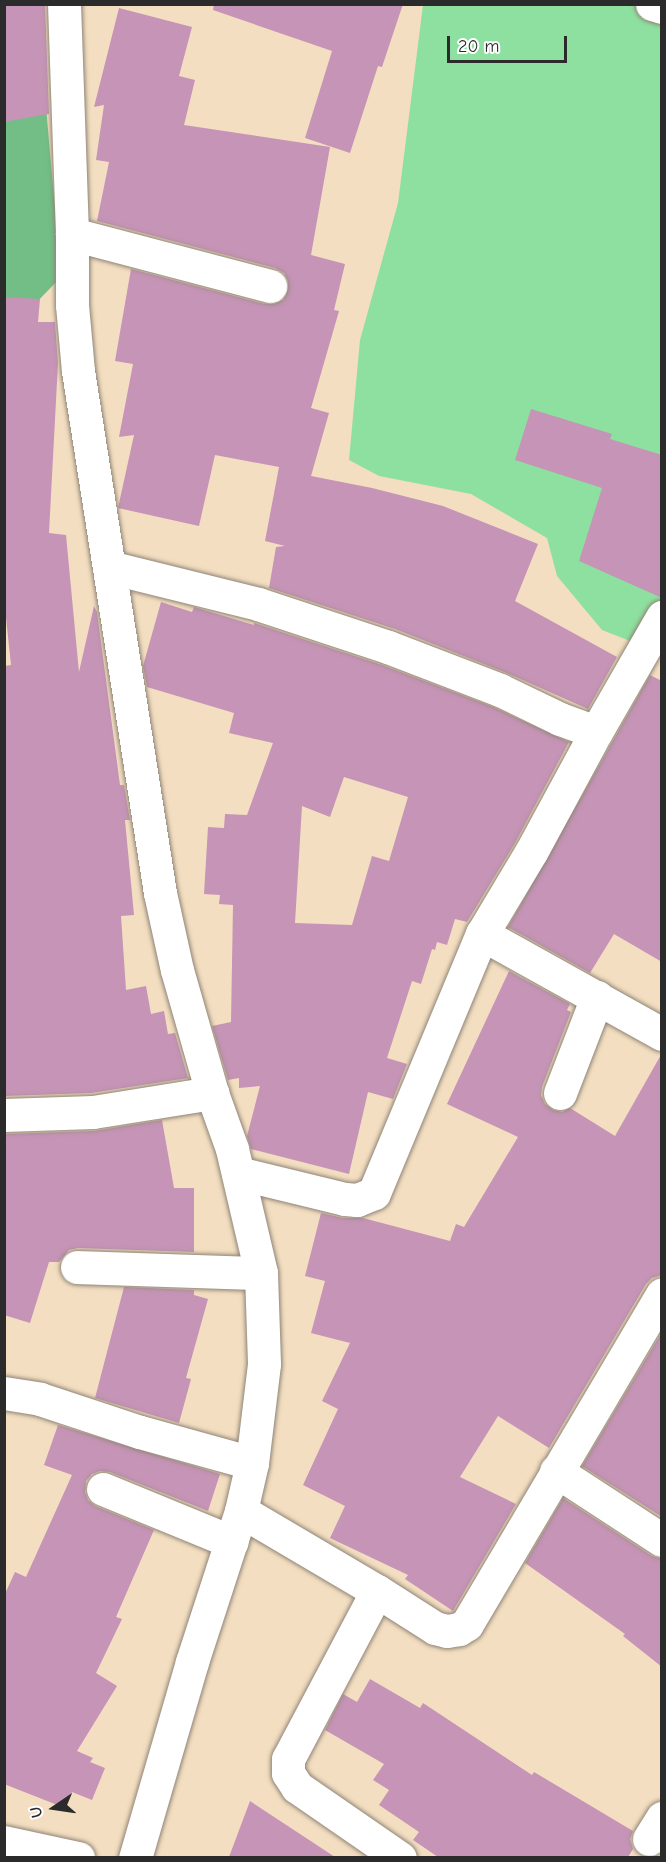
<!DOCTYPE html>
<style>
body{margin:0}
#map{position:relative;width:666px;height:1862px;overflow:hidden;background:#f3dec1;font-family:"Comic Neue",sans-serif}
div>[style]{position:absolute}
.green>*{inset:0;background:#8ee0a0}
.forest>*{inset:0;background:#72be86}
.building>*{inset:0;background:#c594b6}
.roads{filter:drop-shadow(0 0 2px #8f8476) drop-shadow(0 0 2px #8f8476)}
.minor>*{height:33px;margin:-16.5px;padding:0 16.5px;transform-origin:16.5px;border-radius:16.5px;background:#fff}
span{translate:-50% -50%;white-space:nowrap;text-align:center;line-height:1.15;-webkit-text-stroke:6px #fff;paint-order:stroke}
.frame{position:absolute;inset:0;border:6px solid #2b2b2b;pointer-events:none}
.north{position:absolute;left:24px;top:1778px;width:60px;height:60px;-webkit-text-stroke:4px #fff;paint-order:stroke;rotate:257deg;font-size:16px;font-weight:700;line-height:24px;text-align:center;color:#2b2b2b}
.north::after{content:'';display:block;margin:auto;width:21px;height:27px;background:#2b2b2b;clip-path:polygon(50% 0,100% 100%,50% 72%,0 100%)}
.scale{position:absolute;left:447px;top:36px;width:120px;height:27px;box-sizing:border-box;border:3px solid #2b2b2b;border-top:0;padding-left:8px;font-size:18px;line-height:21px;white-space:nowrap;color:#2b2b2b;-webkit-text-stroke:4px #fff;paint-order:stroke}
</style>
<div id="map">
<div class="green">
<div style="clip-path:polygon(423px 5px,661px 5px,662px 635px,653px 650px,602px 630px,557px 576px,547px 538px,471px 494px,379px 476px,349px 460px,360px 340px,398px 203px)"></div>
</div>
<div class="forest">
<div style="clip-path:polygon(5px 5px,37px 5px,61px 277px,5px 335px)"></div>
</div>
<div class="building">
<div style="clip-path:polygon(4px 4px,45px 4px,49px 114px,4px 122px)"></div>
<div style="clip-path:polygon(214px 4px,403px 4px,382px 67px,378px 66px,350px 153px,305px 138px,332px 51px,213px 10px)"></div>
<div style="clip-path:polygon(119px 8px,192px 27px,179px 76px,195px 80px,184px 125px,330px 147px,311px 255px,345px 264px,334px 310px,339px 311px,311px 408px,329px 413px,311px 476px,372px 488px,443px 506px,538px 544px,515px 601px,617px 657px,588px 709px,507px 673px,395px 629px,269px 588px,276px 547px,285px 546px,265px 541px,279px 467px,215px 455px,199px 526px,118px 508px,134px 435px,119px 437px,133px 364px,115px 361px,131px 269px,265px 304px,274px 304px,283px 300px,288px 290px,288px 281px,284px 273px,275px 268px,97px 221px,109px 162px,96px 160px,104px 105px,94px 107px)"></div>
<div style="clip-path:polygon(4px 297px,40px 299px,38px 322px,55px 322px,58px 363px,49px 533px,66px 535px,79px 672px,94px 606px,97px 612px,120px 785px,124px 785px,130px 820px,125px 820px,134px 915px,121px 916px,126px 990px,146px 986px,151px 1014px,164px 1011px,168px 1034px,175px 1033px,188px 1078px,91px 1093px,4px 1096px,4px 666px,11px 665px,4px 599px)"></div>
<div style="clip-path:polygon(531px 409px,612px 434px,610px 439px,662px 455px,662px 598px,579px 561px,602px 488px,515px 460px)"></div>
<div style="clip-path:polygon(evenodd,161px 602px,192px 612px,194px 607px,254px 625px,254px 623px,382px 665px,493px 707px,569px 742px,515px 843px,467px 922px,455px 919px,447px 945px,437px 942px,435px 950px,432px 949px,421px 984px,412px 981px,387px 1058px,407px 1064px,393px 1099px,368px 1092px,349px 1174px,251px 1149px,247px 1136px,260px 1086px,239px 1088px,239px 1078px,228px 1080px,212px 1026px,231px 1022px,233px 905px,219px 904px,220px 895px,204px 894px,208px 827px,224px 828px,225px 814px,247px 815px,273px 743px,229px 733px,234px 713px,147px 687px,143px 666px,161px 602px,344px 777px,408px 797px,389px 861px,372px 856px,352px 925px,295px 923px,302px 806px,330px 817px,344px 777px)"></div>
<div style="clip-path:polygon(650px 675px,662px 681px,662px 962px,614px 934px,590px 973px,508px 927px)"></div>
<div style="clip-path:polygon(509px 971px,570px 1004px,567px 1010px,571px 1012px,542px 1087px,541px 1095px,545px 1104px,553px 1110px,562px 1112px,570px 1108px,615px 1136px,662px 1053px,662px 1275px,652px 1278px,646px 1284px,549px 1448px,498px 1416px,460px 1477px,516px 1504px,453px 1611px,405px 1579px,408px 1575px,330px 1538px,345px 1506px,303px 1485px,338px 1409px,322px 1401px,350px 1343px,311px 1333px,325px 1281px,305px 1276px,321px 1213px,343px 1218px,363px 1218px,450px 1241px,456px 1224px,464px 1227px,518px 1137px,447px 1104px)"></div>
<div style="clip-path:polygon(162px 1120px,174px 1188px,194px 1188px,194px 1252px,78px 1248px,69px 1250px,59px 1262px,49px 1262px,30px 1323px,4px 1315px,4px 1134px,94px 1131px)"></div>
<div style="clip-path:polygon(124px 1287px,194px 1290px,194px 1295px,208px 1299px,186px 1378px,191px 1379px,179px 1423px,95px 1398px)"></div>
<div style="clip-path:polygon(662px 1332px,662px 1517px,582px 1466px)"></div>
<div style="clip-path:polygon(58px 1425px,220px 1474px,208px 1511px,110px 1472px,100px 1471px,92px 1474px,86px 1481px,85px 1492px,88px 1500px,95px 1506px,154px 1530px,116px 1617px,122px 1619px,96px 1673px,117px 1686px,77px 1751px,93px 1758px,90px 1762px,105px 1768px,92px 1800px,72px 1792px,65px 1808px,4px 1784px,4px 1596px,15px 1572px,26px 1577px,72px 1475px,44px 1465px)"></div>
<div style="clip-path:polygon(563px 1498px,652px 1556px,662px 1559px,662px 1667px,623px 1636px,625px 1634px,525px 1563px)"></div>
<div style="clip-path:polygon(370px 1679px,420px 1708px,423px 1703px,532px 1775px,534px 1772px,633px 1831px,630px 1839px,633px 1849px,628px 1857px,438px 1857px,413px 1840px,419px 1832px,379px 1805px,389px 1790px,373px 1780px,384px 1764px,325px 1730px,343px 1694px,357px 1702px)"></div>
<div style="clip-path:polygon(250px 1801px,335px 1857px,229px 1857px)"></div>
</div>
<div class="roads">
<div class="minor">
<div style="left:64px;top:4px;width:230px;rotate:88deg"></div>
<div style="left:72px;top:234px;width:71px;rotate:90deg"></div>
<div style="left:72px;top:305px;width:66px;rotate:84.8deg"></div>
<div style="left:78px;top:371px;width:528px;rotate:81.07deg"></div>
<div style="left:160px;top:893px;width:79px;rotate:77.6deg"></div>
<div style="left:177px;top:970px;width:128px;rotate:74.1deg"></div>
<div style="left:212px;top:1093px;width:59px;rotate:70.3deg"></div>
<div style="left:232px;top:1149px;width:127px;rotate:76.8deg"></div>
<div style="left:261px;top:1273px;width:91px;rotate:88.1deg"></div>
<div style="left:264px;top:1364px;width:100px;rotate:96.9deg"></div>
<div style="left:252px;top:1463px;width:49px;rotate:102.9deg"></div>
<div style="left:241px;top:1511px;width:159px;rotate:108deg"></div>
<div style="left:192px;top:1662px;width:204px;rotate:106.2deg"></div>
<div style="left:652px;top:4px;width:10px;rotate:17deg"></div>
<div style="left:72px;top:234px;width:205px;rotate:14.7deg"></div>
<div style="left:109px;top:567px;width:154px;rotate:13.9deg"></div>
<div style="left:258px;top:604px;width:137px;rotate:18.3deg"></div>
<div style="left:388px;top:647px;width:120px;rotate:21deg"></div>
<div style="left:500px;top:690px;width:67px;rotate:25.8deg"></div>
<div style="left:560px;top:719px;width:38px;rotate:20deg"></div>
<div style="left:596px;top:732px;width:136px;rotate:118.4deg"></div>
<div style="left:531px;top:852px;width:96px;rotate:120.9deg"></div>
<div style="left:482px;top:934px;width:206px;rotate:29.1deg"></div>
<div style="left:596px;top:732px;width:133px;rotate:-60.1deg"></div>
<div style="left:560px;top:1093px;width:103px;rotate:-68.9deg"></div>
<div style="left:4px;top:1115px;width:89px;rotate:-1.9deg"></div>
<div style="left:93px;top:1112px;width:121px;rotate:-9.1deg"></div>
<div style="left:238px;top:1173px;width:110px;rotate:13.7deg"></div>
<div style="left:345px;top:1199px;width:12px;rotate:5deg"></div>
<div style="left:357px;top:1200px;width:18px;rotate:-22deg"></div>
<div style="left:374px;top:1193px;width:281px;rotate:-67.4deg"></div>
<div style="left:77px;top:1267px;width:184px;rotate:1.9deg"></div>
<div style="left:4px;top:1393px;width:36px;rotate:9deg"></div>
<div style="left:40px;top:1399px;width:105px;rotate:18.3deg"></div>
<div style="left:140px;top:1432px;width:116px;rotate:15.5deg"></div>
<div style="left:556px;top:1471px;width:126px;rotate:33.1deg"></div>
<div style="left:103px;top:1489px;width:139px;rotate:22.3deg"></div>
<div style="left:241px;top:1511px;width:158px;rotate:30.5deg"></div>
<div style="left:377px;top:1591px;width:190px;rotate:117.9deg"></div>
<div style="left:288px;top:1759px;width:14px;rotate:90deg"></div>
<div style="left:288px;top:1773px;width:17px;rotate:57deg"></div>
<div style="left:297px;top:1787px;width:125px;rotate:34.6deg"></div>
<div style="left:377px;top:1591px;width:69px;rotate:32.5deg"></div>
<div style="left:435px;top:1628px;width:12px;rotate:14deg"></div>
<div style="left:447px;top:1631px;width:12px;rotate:-9deg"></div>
<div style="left:459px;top:1629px;width:9px;rotate:-32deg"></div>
<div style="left:467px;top:1624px;width:383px;rotate:-59.4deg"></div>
<div style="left:649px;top:1839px;width:25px;rotate:-58deg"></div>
<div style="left:4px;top:1842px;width:76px;rotate:12.2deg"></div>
</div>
</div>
<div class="frame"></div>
<div class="north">U</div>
<div class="scale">20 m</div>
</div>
